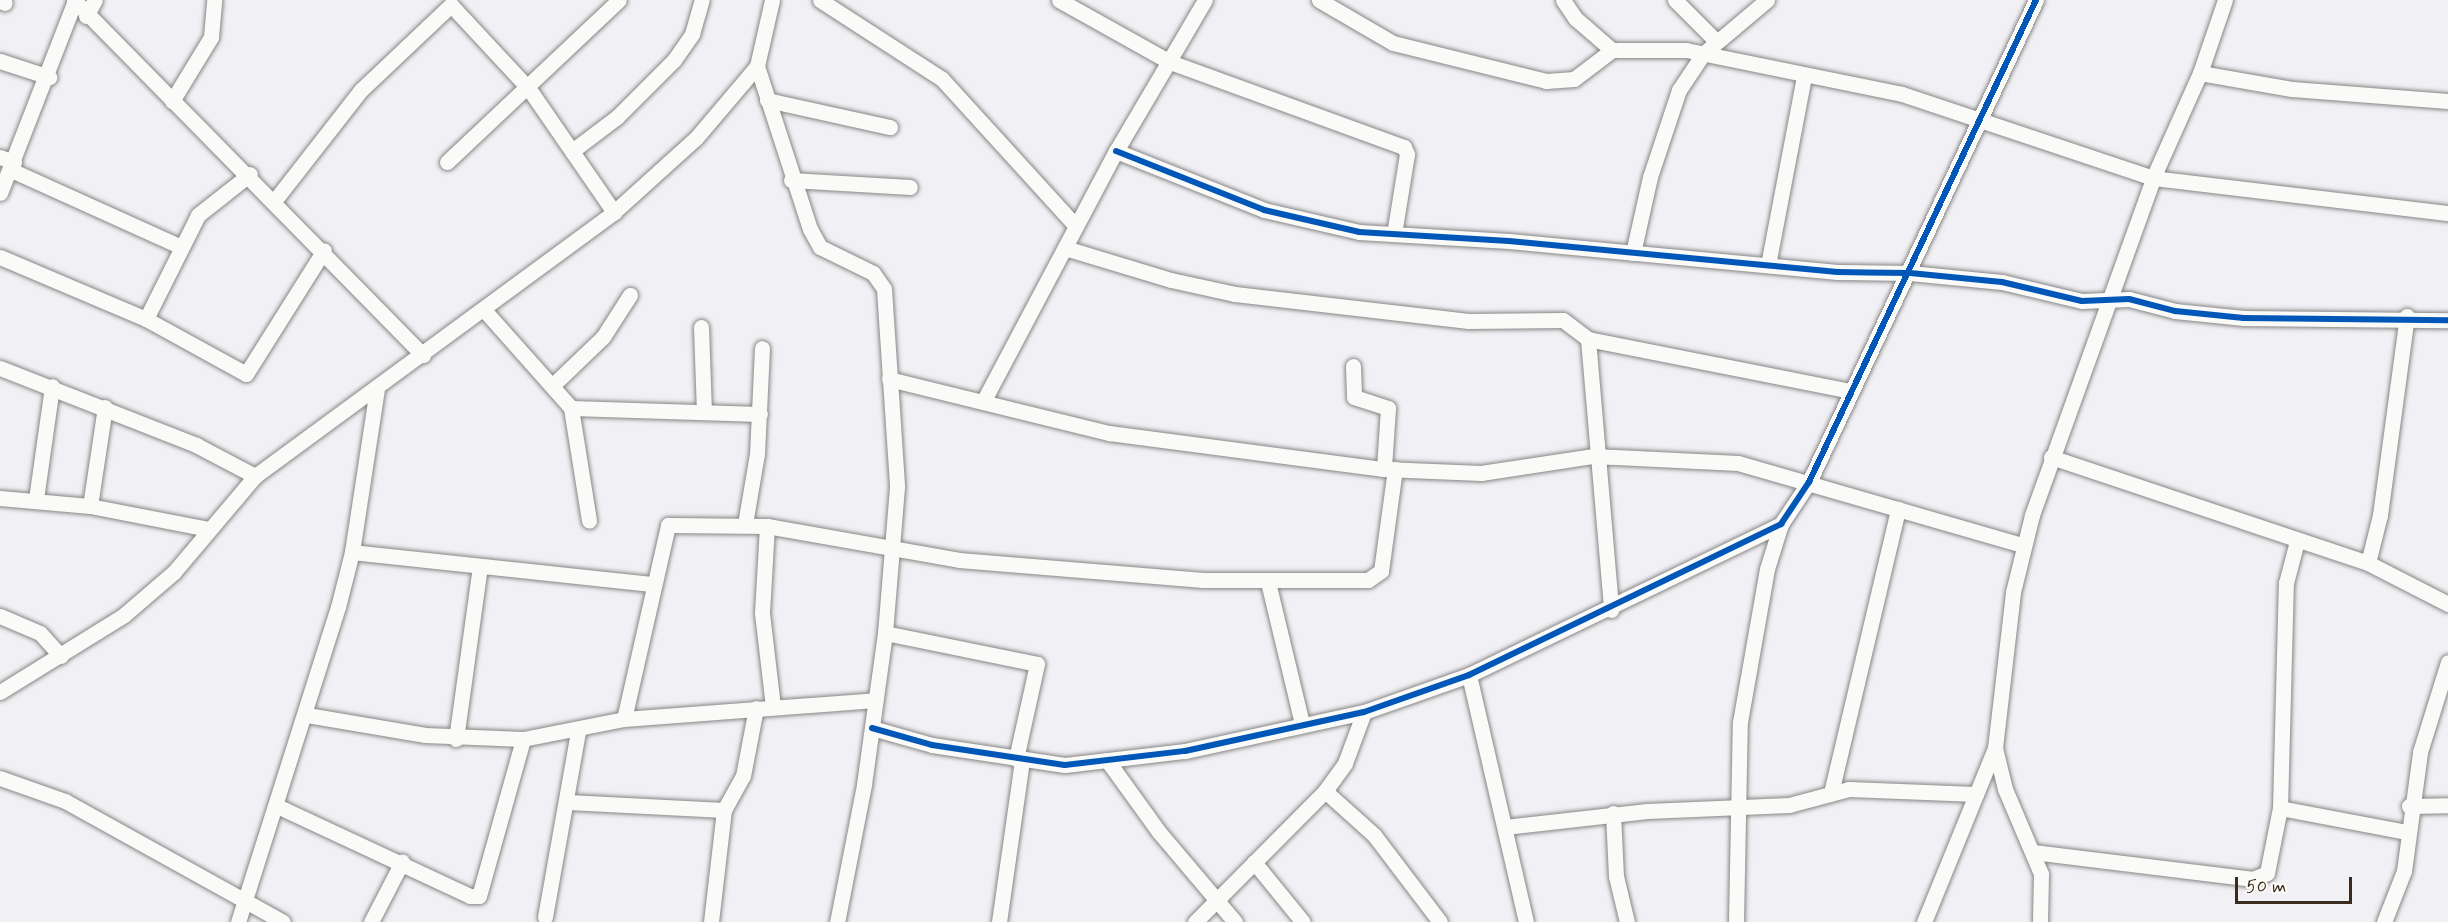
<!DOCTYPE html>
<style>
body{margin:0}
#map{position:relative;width:2448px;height:922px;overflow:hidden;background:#f1f1f5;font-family:Mynerve,sans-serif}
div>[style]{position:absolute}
.roads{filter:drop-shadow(0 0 2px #888584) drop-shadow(0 0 2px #888584)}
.minor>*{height:15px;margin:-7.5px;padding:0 7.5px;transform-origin:7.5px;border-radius:7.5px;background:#fafaf8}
.cycleway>*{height:6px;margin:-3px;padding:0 3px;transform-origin:3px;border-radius:3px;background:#0057b8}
span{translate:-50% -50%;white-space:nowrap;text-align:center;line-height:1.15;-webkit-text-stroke:4.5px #fdfcf7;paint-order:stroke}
.scale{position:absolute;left:2235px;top:877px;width:117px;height:27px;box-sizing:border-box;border:3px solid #3b2a1e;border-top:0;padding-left:8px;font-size:18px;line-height:21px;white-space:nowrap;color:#3b2a1e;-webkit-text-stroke:4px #fdfcf7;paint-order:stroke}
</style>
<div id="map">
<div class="roads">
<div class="minor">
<div style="left:74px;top:0;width:498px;rotate:45.5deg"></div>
<div style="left:820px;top:0;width:145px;rotate:32.9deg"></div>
<div style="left:942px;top:79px;width:197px;rotate:47.7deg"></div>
<div style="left:1059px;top:0;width:127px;rotate:29.2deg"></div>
<div style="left:1170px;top:62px;width:249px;rotate:20deg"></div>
<div style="left:1404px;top:147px;width:8px;rotate:67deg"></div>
<div style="left:1407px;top:154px;width:81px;rotate:99.2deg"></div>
<div style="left:1319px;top:0;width:86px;rotate:30.2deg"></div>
<div style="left:1393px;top:43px;width:158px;rotate:13.9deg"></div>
<div style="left:1546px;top:81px;width:28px;rotate:-4deg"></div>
<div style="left:1574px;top:79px;width:48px;rotate:-37.3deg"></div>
<div style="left:1563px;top:0;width:22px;rotate:56deg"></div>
<div style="left:1575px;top:18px;width:49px;rotate:40.9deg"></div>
<div style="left:1612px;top:50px;width:74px"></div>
<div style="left:1686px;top:50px;width:220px;rotate:11.5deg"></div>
<div style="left:1902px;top:94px;width:265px;rotate:18.5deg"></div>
<div style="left:2153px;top:178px;width:297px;rotate:6.8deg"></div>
<div style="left:1675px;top:0;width:58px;rotate:45deg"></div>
<div style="left:0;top:1px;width:5px;rotate:22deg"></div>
<div style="left:86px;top:16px;width:18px;rotate:-61deg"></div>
<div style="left:0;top:61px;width:52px;rotate:18.1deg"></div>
<div style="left:757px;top:66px;width:171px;rotate:72deg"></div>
<div style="left:810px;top:229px;width:21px;rotate:61deg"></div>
<div style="left:820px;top:247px;width:59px;rotate:26.1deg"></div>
<div style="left:873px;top:273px;width:19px;rotate:55deg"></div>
<div style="left:884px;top:289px;width:198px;rotate:86.2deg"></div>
<div style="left:897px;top:487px;width:146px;rotate:94.7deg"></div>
<div style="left:885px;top:633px;width:153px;rotate:97.9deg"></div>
<div style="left:864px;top:785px;width:140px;rotate:101.1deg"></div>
<div style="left:2200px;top:73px;width:93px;rotate:9.9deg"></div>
<div style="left:2292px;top:89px;width:156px;rotate:4.4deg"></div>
<div style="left:767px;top:100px;width:126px;rotate:12.4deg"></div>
<div style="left:172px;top:101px;width:75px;rotate:-58.6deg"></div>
<div style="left:211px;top:37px;width:37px;rotate:-85deg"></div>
<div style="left:572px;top:151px;width:56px;rotate:-37.1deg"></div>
<div style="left:617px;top:117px;width:81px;rotate:-45deg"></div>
<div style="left:674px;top:60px;width:32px;rotate:-55deg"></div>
<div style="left:692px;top:34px;width:35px;rotate:-74deg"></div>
<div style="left:1116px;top:151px;width:159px;rotate:21.7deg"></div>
<div style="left:1264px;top:210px;width:98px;rotate:13deg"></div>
<div style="left:1359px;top:232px;width:150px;rotate:3.4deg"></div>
<div style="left:1509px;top:241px;width:330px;rotate:5.4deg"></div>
<div style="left:1838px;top:272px;width:72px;rotate:0.8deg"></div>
<div style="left:1910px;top:273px;width:92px;rotate:5.6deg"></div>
<div style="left:2002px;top:282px;width:82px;rotate:13.4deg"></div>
<div style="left:2082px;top:301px;width:47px;rotate:-2.4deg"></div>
<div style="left:2129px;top:299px;width:48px;rotate:14.6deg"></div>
<div style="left:2175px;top:311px;width:69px;rotate:5.8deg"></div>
<div style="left:2244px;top:318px;width:204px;rotate:0.6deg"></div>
<div style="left:0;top:157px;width:15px;rotate:20deg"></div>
<div style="left:447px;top:162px;width:236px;rotate:-43.3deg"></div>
<div style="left:11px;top:170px;width:184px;rotate:24.3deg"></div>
<div style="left:791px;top:180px;width:119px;rotate:3.4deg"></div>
<div style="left:0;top:193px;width:206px;rotate:-68.7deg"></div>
<div style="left:275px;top:200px;width:140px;rotate:-52deg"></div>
<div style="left:361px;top:90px;width:124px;rotate:-43.4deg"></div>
<div style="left:451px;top:5px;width:115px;rotate:47.1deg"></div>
<div style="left:529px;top:89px;width:150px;rotate:55.4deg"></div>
<div style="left:1065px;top:248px;width:111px;rotate:16.8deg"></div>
<div style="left:1171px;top:280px;width:66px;rotate:12.3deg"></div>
<div style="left:1235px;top:294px;width:235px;rotate:6.6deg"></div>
<div style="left:1468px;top:321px;width:95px;rotate:-0.6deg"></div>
<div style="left:1563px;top:320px;width:31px;rotate:37deg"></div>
<div style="left:1588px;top:339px;width:268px;rotate:11.2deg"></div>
<div style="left:1633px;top:253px;width:78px;rotate:-77.4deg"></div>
<div style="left:1650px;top:177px;width:92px;rotate:-71.6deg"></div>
<div style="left:1679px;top:90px;width:43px;rotate:-56.3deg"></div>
<div style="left:1703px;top:54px;width:84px;rotate:-40.2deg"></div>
<div style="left:0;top:257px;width:159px;rotate:23deg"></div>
<div style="left:146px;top:319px;width:114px;rotate:28.8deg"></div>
<div style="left:246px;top:374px;width:146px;rotate:-57.8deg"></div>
<div style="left:1768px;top:265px;width:192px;rotate:-79.2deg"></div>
<div style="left:485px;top:311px;width:130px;rotate:48.4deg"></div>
<div style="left:571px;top:408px;width:114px;rotate:80.9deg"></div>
<div style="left:146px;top:319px;width:116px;rotate:-63.4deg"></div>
<div style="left:198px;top:215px;width:66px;rotate:-38.3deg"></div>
<div style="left:701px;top:327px;width:84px;rotate:88deg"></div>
<div style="left:1588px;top:339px;width:272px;rotate:85.1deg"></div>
<div style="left:1353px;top:366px;width:31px;rotate:88deg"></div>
<div style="left:1354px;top:397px;width:36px;rotate:18deg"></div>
<div style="left:1388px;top:408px;width:61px;rotate:93.8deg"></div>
<div style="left:0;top:368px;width:211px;rotate:21.4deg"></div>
<div style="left:196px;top:445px;width:67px;rotate:27.7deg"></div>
<div style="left:889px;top:379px;width:227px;rotate:13.8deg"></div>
<div style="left:1109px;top:433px;width:277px;rotate:7.5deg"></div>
<div style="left:1384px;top:469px;width:97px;rotate:2.4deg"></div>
<div style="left:1481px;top:473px;width:114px;rotate:-8.6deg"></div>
<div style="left:1594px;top:456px;width:144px;rotate:2.8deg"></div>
<div style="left:1738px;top:463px;width:297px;rotate:16.1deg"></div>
<div style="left:554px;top:384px;width:68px;rotate:-43.8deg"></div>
<div style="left:603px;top:337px;width:50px;rotate:-57.3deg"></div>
<div style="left:984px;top:400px;width:282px;rotate:-62.1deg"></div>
<div style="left:1116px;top:151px;width:175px;rotate:-59.5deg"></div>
<div style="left:571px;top:408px;width:189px;rotate:1.8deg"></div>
<div style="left:2051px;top:457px;width:334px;rotate:18.5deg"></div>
<div style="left:2368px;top:563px;width:90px;rotate:27.1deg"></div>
<div style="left:0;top:498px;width:90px;rotate:5.1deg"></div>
<div style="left:90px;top:506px;width:120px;rotate:11deg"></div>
<div style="left:36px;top:499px;width:114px;rotate:-81.9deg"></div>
<div style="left:90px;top:506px;width:100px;rotate:-81.4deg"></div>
<div style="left:745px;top:524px;width:71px;rotate:-80.3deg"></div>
<div style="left:757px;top:454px;width:106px;rotate:-87.3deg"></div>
<div style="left:767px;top:526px;width:87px;rotate:93.3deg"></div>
<div style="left:762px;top:613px;width:95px;rotate:83.3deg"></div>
<div style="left:352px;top:552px;width:303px;rotate:6.1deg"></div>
<div style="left:2368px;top:563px;width:49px;rotate:-76deg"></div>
<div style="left:2380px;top:515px;width:201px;rotate:-82.3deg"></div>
<div style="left:1268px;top:582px;width:146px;rotate:76.5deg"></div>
<div style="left:0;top:616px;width:43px;rotate:23deg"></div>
<div style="left:40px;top:633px;width:31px;rotate:48deg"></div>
<div style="left:885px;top:633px;width:155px;rotate:11.5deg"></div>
<div style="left:1037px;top:664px;width:97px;rotate:102.5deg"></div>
<div style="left:1469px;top:675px;width:253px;rotate:77deg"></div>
<div style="left:0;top:692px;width:146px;rotate:-31.8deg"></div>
<div style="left:124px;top:615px;width:66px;rotate:-40.7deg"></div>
<div style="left:174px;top:572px;width:126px;rotate:-49.8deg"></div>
<div style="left:255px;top:476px;width:446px;rotate:-36.3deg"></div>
<div style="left:614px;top:212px;width:110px;rotate:-42.1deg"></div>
<div style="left:696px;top:138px;width:94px;rotate:-49.7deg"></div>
<div style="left:757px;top:66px;width:68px;rotate:-77.2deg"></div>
<div style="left:307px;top:715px;width:120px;rotate:9.6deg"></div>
<div style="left:425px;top:735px;width:98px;rotate:2.3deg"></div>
<div style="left:523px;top:739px;width:103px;rotate:-11.2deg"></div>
<div style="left:624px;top:719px;width:252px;rotate:-4.3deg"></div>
<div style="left:624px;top:719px;width:199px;rotate:-77.2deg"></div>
<div style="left:668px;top:525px;width:99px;rotate:0.6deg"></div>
<div style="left:767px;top:526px;width:195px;rotate:10deg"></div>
<div style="left:959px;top:560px;width:245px;rotate:4.7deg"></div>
<div style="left:1203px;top:580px;width:165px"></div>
<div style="left:1368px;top:580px;width:16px;rotate:-35deg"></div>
<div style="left:1381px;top:571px;width:103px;rotate:-82.2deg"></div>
<div style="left:872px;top:728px;width:62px;rotate:15.8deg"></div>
<div style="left:932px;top:745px;width:134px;rotate:8.6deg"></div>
<div style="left:1065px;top:765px;width:121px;rotate:-6.7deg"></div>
<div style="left:1185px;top:751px;width:183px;rotate:-12.3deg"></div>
<div style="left:1364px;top:712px;width:111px;rotate:-19.4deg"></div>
<div style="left:1469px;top:675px;width:347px;rotate:-25.8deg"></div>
<div style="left:1781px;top:524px;width:50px;rotate:-56.3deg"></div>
<div style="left:1809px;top:482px;width:533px;rotate:-64.78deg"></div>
<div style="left:456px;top:739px;width:174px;rotate:-82.1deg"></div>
<div style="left:1995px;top:748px;width:42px;rotate:76.3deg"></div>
<div style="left:2005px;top:789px;width:92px;rotate:67deg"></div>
<div style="left:2041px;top:874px;width:48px;rotate:91.2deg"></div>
<div style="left:1107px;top:760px;width:89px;rotate:54.2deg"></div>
<div style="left:1159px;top:832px;width:118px;rotate:49.8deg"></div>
<div style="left:0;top:778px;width:69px;rotate:19.5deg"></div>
<div style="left:65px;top:801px;width:249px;rotate:29deg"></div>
<div style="left:1325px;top:791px;width:66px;rotate:41.9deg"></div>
<div style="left:1374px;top:835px;width:109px;rotate:52.8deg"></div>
<div style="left:1831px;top:793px;width:292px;rotate:-76.7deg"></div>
<div style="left:568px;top:802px;width:156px;rotate:2.9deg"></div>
<div style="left:724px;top:810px;width:39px;rotate:-61deg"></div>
<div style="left:743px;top:776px;width:69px;rotate:-79.2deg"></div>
<div style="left:277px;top:806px;width:213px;rotate:25deg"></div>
<div style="left:470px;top:896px;width:9px"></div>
<div style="left:479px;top:896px;width:163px;rotate:-74.3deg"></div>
<div style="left:2409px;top:806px;width:39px;rotate:-1deg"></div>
<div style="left:2280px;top:808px;width:128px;rotate:10.8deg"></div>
<div style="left:1613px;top:813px;width:63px;rotate:87.3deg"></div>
<div style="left:1616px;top:876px;width:47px;rotate:76.6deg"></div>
<div style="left:1505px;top:827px;width:143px;rotate:-6.4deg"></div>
<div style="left:1647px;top:811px;width:142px;rotate:-2.4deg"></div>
<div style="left:1789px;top:805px;width:62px;rotate:-14.9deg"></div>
<div style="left:1849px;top:789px;width:127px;rotate:2.3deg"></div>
<div style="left:2033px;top:852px;width:222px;rotate:7deg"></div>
<div style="left:2253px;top:879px;width:15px;rotate:-23deg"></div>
<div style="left:2267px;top:873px;width:66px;rotate:-78.7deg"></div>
<div style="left:2280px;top:808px;width:225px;rotate:-88.5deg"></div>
<div style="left:2286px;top:583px;width:43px;rotate:-75.3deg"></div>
<div style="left:1254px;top:862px;width:77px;rotate:50.8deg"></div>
<div style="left:545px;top:917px;width:189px;rotate:-79.9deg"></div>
<div style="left:238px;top:922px;width:330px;rotate:-72.4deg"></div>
<div style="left:338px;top:607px;width:57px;rotate:-75.7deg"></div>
<div style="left:352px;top:552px;width:166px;rotate:-81.3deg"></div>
<div style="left:371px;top:922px;width:68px;rotate:-62.7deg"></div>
<div style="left:711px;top:922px;width:113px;rotate:-83.4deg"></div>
<div style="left:999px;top:922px;width:164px;rotate:-81.9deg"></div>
<div style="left:1195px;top:922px;width:185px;rotate:-45.2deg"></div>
<div style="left:1325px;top:791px;width:34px;rotate:-54deg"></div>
<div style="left:1345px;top:763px;width:54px;rotate:-69.6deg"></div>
<div style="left:1736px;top:922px;width:200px;rotate:-88.9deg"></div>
<div style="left:1740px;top:722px;width:155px;rotate:-80deg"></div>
<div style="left:1767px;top:569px;width:47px;rotate:-72.7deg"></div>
<div style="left:1924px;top:922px;width:188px;rotate:-67.8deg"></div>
<div style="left:1995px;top:748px;width:157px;rotate:-83.4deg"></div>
<div style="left:2013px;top:592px;width:79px;rotate:-76.1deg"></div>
<div style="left:2032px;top:515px;width:358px;rotate:-70.2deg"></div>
<div style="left:2153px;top:178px;width:115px;rotate:-65.9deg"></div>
<div style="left:2200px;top:73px;width:77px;rotate:-71.1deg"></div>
<div style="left:2384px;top:922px;width:55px;rotate:-68.6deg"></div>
<div style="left:2404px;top:871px;width:120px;rotate:-82.3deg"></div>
<div style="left:2420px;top:752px;width:94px;rotate:-72.7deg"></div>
</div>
</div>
<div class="cycleway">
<div style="left:1116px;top:151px;width:159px;rotate:21.7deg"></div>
<div style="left:1264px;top:210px;width:98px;rotate:13deg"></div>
<div style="left:1359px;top:232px;width:150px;rotate:3.4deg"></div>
<div style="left:1509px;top:241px;width:330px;rotate:5.4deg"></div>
<div style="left:1838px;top:272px;width:72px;rotate:0.8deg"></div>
<div style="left:1910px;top:273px;width:92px;rotate:5.6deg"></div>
<div style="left:2002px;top:282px;width:82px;rotate:13.4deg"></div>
<div style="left:2082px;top:301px;width:47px;rotate:-2.4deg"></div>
<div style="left:2129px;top:299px;width:48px;rotate:14.6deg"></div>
<div style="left:2175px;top:311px;width:69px;rotate:5.8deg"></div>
<div style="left:2244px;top:318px;width:204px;rotate:0.6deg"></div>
<div style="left:872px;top:728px;width:62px;rotate:15.8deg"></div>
<div style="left:932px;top:745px;width:134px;rotate:8.6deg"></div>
<div style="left:1065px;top:765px;width:121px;rotate:-6.7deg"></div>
<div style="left:1185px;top:751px;width:183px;rotate:-12.3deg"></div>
<div style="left:1364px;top:712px;width:111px;rotate:-19.4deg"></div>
<div style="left:1469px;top:675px;width:347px;rotate:-25.8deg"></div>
<div style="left:1781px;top:524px;width:50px;rotate:-56.3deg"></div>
<div style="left:1809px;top:482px;width:533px;rotate:-64.78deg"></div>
</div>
<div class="scale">50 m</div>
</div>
